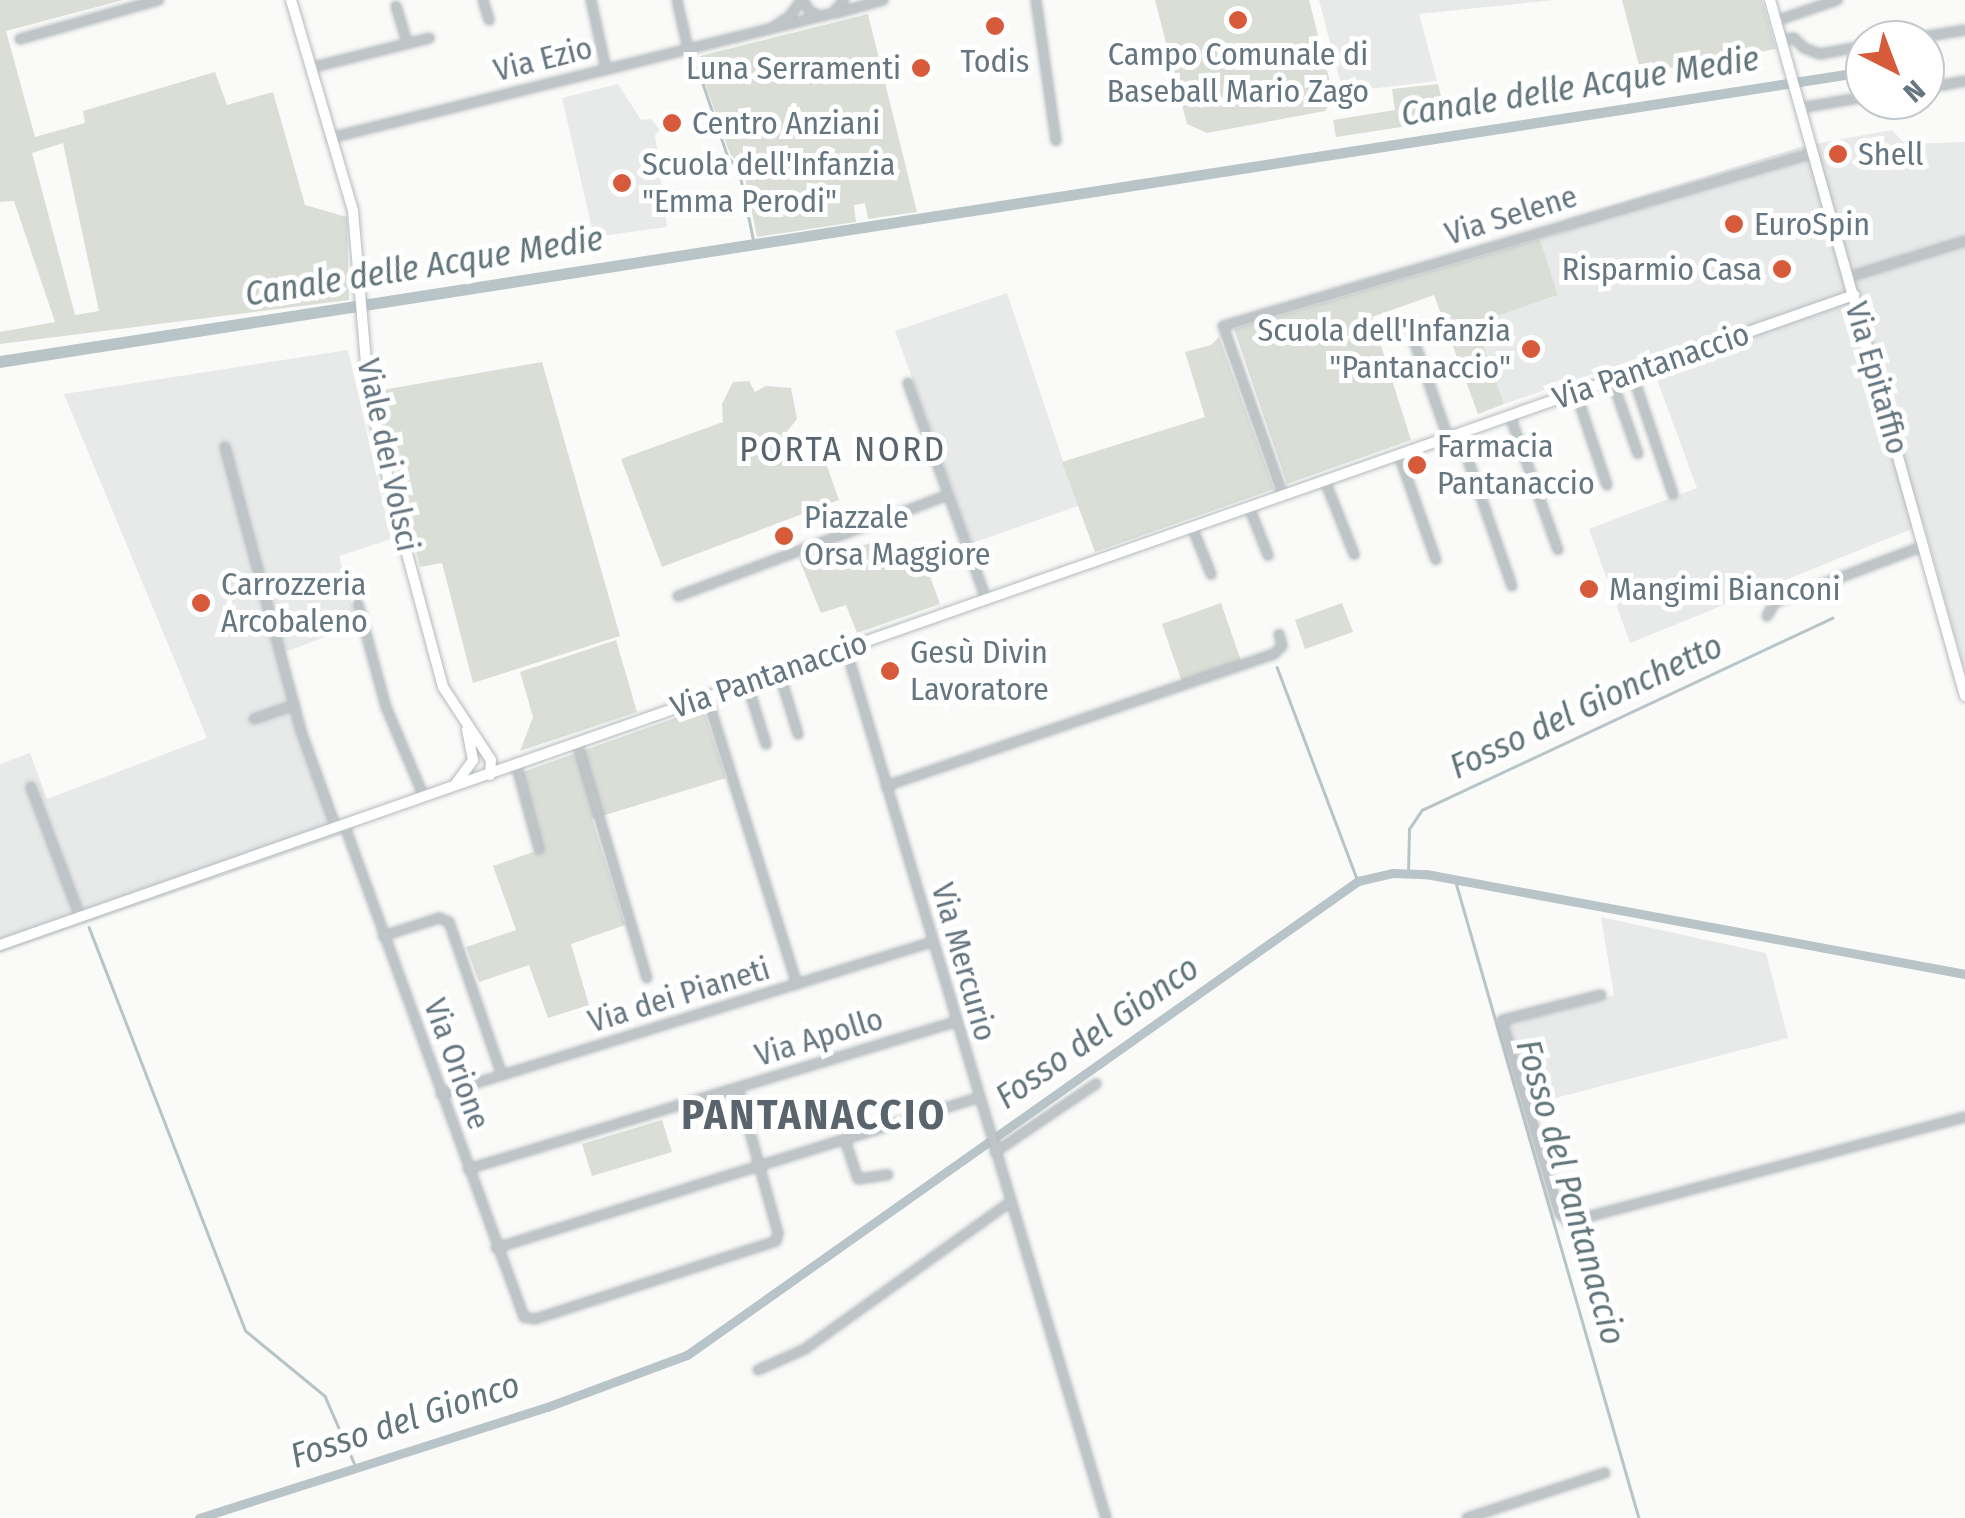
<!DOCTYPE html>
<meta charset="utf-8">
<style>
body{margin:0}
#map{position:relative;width:1965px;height:1518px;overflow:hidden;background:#fafaf8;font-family:"Fira Sans Condensed",sans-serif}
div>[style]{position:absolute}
.built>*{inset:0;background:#e8e9e9}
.green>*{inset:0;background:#daded7}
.water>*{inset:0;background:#b9c4c8}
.stream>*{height:2.5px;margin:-1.25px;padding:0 1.25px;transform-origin:1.25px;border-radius:1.25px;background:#b9c4c8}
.canal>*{height:9px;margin:-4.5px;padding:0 4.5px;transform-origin:4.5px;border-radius:4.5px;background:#b9c4c8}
.roads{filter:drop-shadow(0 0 2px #b4babe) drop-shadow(0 0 2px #b4babe)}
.street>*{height:8px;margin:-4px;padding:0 4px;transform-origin:4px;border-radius:4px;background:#bfc4c7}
.secondary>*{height:10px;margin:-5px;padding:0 5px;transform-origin:5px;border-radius:5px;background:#fff}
.dots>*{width:28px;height:28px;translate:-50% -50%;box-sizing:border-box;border:5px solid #fff;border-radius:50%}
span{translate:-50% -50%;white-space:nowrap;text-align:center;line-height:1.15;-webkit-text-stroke:10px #fff;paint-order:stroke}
.poi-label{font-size:32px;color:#667681}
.right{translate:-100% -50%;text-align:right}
.left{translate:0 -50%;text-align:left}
.street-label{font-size:32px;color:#667681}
.water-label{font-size:35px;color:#62757a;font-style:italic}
.neighbourhood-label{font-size:35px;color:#59646c;letter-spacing:2.5px}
.district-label{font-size:42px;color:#59646c;font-weight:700;letter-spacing:2.5px}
.north{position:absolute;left:1845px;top:20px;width:100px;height:100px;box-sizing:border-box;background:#fff;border:2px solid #c2c8cd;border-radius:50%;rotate:138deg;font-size:28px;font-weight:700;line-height:40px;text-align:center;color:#667681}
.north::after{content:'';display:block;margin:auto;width:35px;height:45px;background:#d75a3b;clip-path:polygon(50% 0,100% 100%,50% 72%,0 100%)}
</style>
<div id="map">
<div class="built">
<div style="clip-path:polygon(1319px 0,1554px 0,1419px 14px,1437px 81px,1343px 92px)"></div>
<div style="clip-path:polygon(618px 84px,641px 120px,651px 119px,660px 130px,655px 135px,667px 227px,594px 237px,562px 98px)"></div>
<div style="clip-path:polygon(1892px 130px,1905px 144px,1965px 142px,1965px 672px,1924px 524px,1630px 643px,1589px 529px,1697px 488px,1648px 355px,1504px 404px,1476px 322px,1558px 295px,1540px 239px,1569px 230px,1566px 219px,1804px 146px)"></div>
<div style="clip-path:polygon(1007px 293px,1078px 506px,972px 543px,895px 331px)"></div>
<div style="clip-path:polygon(348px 350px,391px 539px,339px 556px,357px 625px,285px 652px,305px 730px,344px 834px,0 953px,0 764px,30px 753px,47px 799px,207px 738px,64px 394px)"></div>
<div style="clip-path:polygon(1601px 917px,1766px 953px,1788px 1038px,1532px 1104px,1509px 1023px,1614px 995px)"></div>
</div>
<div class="green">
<div style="clip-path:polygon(evenodd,0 0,123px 0,6px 31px,35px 137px,85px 123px,83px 111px,215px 72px,227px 105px,273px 92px,305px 205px,347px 217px,349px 300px,0 344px,0 332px,55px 322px,14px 201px,0 202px,0 0,63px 143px,99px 311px,75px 315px,32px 153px,63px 143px)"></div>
<div style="clip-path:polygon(1155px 0,1309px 0,1330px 82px,1325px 88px,1329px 105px,1325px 111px,1207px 133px,1187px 124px)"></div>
<div style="clip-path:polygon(1622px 0,1762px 0,1776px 49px,1641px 73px)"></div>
<div style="clip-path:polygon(868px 14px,917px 212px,868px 219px,865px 203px,854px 205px,856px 222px,757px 237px,743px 168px,730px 154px,698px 64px,700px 56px)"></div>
<div style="clip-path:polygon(1438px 84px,1447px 120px,1336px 137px,1333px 120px,1395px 110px,1392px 89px)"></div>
<div style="clip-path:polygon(1540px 239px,1558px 295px,1476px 323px,1504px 404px,1478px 414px,1434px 295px,1372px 317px,1411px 440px,1287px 484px,1234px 329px)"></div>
<div style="clip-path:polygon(1219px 337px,1274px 489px,1095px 552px,1062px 462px,1205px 417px,1185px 352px,1211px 345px)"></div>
<div style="clip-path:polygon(542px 362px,620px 636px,473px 683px,442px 563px,420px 567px,377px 391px)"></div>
<div style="clip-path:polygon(749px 381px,755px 392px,766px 386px,791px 388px,797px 419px,779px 442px,783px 455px,792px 463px,822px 452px,839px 500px,662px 567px,621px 459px,723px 422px,722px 404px,733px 382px)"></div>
<div style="clip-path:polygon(888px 538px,900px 557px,927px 568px,940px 604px,857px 633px,846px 605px,821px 613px,799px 559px,843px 543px,854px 548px)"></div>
<div style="clip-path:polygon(1221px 603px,1241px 661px,1182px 682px,1162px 624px)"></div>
<div style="clip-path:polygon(1342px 603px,1353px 632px,1305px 649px,1295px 620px)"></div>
<div style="clip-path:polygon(616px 640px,637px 712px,520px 751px,533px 717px,520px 672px)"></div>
<div style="clip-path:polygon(703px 708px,726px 778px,592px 819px,625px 925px,571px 944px,589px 1005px,548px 1018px,529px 965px,479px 982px,466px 947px,516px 930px,493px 866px,542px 849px,520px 773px)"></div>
<div style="clip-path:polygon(662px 1120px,672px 1152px,592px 1176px,582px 1144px)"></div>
</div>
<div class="water">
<div style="clip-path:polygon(1865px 67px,1865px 77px,0 368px,0 356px)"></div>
</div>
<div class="stream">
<div style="left:697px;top:66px;width:96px;rotate:71.2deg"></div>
<div style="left:728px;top:157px;width:16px;rotate:47deg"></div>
<div style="left:739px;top:169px;width:70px;rotate:78.5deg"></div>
<div style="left:1277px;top:667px;width:229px;rotate:69.3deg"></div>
<div style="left:1408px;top:874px;width:45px;rotate:-88.7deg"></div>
<div style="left:1409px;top:829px;width:23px;rotate:-56deg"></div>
<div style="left:1422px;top:810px;width:453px;rotate:-25.1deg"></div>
<div style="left:1455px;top:879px;width:665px;rotate:73.94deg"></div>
<div style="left:89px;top:927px;width:433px;rotate:68.8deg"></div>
<div style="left:246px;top:1331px;width:102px;rotate:39.4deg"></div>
<div style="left:325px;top:1396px;width:77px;rotate:66.4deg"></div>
</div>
<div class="canal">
<div style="left:199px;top:1518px;width:365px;rotate:-17.7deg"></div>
<div style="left:547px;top:1407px;width:149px;rotate:-20.4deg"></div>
<div style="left:687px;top:1355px;width:822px;rotate:-35.24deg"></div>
<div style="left:1358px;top:881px;width:35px;rotate:-13deg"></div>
<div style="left:1392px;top:873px;width:34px;rotate:2deg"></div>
<div style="left:1426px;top:874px;width:548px;rotate:10.51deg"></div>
</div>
<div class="roads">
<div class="street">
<div style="left:483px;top:0;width:21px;rotate:73deg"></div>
<div style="left:591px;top:0;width:71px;rotate:77.7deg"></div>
<div style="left:677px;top:0;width:50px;rotate:77.3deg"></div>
<div style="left:803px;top:0;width:14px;rotate:60deg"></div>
<div style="left:810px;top:12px;width:12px;rotate:20deg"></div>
<div style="left:821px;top:16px;width:12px;rotate:-14deg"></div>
<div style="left:833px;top:13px;width:17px;rotate:-50deg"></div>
<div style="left:1036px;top:0;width:142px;rotate:81.9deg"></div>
<div style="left:396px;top:6px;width:39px;rotate:73deg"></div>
<div style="left:837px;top:13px;width:48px;rotate:-15.8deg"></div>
<div style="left:1776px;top:21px;width:65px;rotate:-19deg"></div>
<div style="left:773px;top:27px;width:20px;rotate:-33deg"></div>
<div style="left:790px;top:16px;width:19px;rotate:-55deg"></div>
<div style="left:20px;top:39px;width:144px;rotate:-15.7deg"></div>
<div style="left:1781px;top:40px;width:13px;rotate:-9deg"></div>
<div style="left:1794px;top:38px;width:14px;rotate:45deg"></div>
<div style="left:1804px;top:48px;width:17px;rotate:21deg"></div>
<div style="left:1820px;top:54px;width:46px;rotate:-10.1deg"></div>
<div style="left:1903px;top:40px;width:63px;rotate:-9.2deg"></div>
<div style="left:310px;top:68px;width:123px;rotate:-14.1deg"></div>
<div style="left:1925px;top:88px;width:41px;rotate:-9.9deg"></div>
<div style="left:1800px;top:108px;width:66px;rotate:-9.6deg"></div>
<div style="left:330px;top:138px;width:506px;rotate:-13.95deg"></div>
<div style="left:1849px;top:277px;width:121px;rotate:-17.2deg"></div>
<div style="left:1409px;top:327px;width:117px;rotate:70.5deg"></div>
<div style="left:1632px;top:373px;width:128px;rotate:71.3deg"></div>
<div style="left:1612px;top:380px;width:78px;rotate:70.6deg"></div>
<div style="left:908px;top:383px;width:230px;rotate:70.1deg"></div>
<div style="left:1576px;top:393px;width:97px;rotate:71.4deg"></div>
<div style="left:1510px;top:416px;width:142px;rotate:70.3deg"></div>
<div style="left:1459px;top:434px;width:161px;rotate:70.8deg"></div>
<div style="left:225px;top:447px;width:294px;rotate:75deg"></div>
<div style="left:301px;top:731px;width:103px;rotate:70.2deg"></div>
<div style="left:1399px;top:455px;width:111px;rotate:70.6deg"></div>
<div style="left:1325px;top:481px;width:79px;rotate:68.3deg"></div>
<div style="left:1283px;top:495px;width:179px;rotate:-109.5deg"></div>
<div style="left:1223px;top:326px;width:615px;rotate:-16.34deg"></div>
<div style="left:1249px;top:507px;width:52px;rotate:68.4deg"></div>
<div style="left:1192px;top:527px;width:51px;rotate:68deg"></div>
<div style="left:678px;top:596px;width:288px;rotate:-20.5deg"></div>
<div style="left:358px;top:604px;width:107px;rotate:74.8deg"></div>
<div style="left:386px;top:707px;width:98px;rotate:67.1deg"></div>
<div style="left:1767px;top:616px;width:16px;rotate:-60deg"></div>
<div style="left:1775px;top:602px;width:158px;rotate:-20.7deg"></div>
<div style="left:846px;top:649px;width:907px;rotate:73.34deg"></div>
<div style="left:779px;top:672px;width:65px;rotate:73deg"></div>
<div style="left:747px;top:683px;width:64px;rotate:72.7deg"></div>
<div style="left:707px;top:697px;width:301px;rotate:72.6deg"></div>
<div style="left:254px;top:719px;width:43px;rotate:-18.9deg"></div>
<div style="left:577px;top:742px;width:246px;rotate:73.5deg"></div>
<div style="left:516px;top:764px;width:88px;rotate:74.9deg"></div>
<div style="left:886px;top:786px;width:410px;rotate:-18.8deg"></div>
<div style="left:1274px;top:654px;width:11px;rotate:-45deg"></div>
<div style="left:1282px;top:646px;width:12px;rotate:-104deg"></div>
<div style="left:31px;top:787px;width:139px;rotate:69.3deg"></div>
<div style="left:344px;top:824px;width:525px;rotate:69.94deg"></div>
<div style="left:524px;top:1317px;width:11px;rotate:10deg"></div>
<div style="left:535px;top:1319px;width:253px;rotate:-17.9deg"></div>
<div style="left:776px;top:1241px;width:8px;rotate:-76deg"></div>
<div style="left:778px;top:1233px;width:149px;rotate:-105.5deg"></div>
<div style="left:383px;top:936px;width:59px;rotate:-17.8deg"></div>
<div style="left:439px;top:918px;width:11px;rotate:22deg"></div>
<div style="left:449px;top:922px;width:162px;rotate:70.9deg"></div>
<div style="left:1601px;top:995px;width:102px;rotate:165.8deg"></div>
<div style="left:1502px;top:1020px;width:201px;rotate:73.5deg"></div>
<div style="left:1559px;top:1213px;width:13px;rotate:45deg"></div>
<div style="left:1568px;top:1222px;width:411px;rotate:-14.8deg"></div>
<div style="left:441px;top:1094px;width:514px;rotate:-17.2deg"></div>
<div style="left:845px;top:1140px;width:41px;rotate:71.6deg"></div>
<div style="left:858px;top:1179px;width:30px;rotate:-8deg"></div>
<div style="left:995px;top:1152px;width:122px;rotate:-34deg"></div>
<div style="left:468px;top:1169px;width:509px;rotate:-16.8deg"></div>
<div style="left:496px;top:1248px;width:504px;rotate:-17.32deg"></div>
<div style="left:758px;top:1370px;width:51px;rotate:-24.1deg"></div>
<div style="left:805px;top:1349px;width:252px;rotate:-35.6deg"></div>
<div style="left:1467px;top:1518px;width:145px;rotate:-18.1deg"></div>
</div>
<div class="secondary">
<div style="left:291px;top:0;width:220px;rotate:73.6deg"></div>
<div style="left:353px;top:211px;width:176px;rotate:85.1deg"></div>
<div style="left:368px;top:386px;width:115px;rotate:77.9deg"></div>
<div style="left:392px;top:498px;width:196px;rotate:74.9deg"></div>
<div style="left:443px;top:687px;width:87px;rotate:56.7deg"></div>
<div style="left:491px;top:760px;width:15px;rotate:94deg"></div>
<div style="left:1770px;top:0;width:723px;rotate:74.35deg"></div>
<div style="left:455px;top:785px;width:31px;rotate:-54deg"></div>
<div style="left:473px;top:760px;width:31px;rotate:-101deg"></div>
<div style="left:0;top:945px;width:1965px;rotate:-19.32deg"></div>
</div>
</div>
<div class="dots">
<div style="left:1238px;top:20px;background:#d75a3b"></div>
<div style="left:995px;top:26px;background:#d75a3b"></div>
<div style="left:921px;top:68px;background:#d75a3b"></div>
<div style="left:672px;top:123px;background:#d75a3b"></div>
<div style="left:1838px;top:154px;background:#d75a3b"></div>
<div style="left:622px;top:183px;background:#d75a3b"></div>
<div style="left:1734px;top:224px;background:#d75a3b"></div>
<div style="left:1782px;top:269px;background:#d75a3b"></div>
<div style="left:1531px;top:349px;background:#d75a3b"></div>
<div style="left:1417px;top:465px;background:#d75a3b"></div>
<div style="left:784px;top:536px;background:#d75a3b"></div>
<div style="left:1589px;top:589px;background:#d75a3b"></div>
<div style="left:201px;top:603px;background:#d75a3b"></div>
<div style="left:890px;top:671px;background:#d75a3b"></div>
</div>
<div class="poi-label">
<span style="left:1238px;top:73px">Campo Comunale di<br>Baseball Mario Zago</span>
<span style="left:995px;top:61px">Todis</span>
<span class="right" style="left:901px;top:68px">Luna Serramenti</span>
<span class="left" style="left:692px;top:123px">Centro Anziani</span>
<span class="left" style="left:1858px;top:154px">Shell</span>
<span class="left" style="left:642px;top:183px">Scuola dell'Infanzia<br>"Emma Perodi"</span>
<span class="left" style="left:1754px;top:224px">EuroSpin</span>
<span class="right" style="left:1762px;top:269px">Risparmio Casa</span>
<span class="right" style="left:1511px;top:349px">Scuola dell'Infanzia<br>"Pantanaccio"</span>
<span class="left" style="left:1437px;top:465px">Farmacia<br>Pantanaccio</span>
<span class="left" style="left:804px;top:536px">Piazzale<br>Orsa Maggiore</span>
<span class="left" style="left:221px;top:603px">Carrozzeria<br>Arcobaleno</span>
<span class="left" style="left:1609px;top:589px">Mangimi Bianconi</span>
<span class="left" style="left:910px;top:671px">Gesù Divin<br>Lavoratore</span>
</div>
<div class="street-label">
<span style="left:543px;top:59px;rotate:-14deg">Via Ezio</span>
<span style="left:1511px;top:215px;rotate:-17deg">Via Selene</span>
<span style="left:1651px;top:366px;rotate:-19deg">Via Pantanaccio</span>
<span style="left:1877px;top:378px;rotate:74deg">Via Epitaffio</span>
<span style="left:388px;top:455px;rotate:78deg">Viale dei Volsci</span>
<span style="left:769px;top:675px;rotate:-19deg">Via Pantanaccio</span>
<span style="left:964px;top:962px;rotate:74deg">Via Mercurio</span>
<span style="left:679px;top:995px;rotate:-17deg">Via dei Pianeti</span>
<span style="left:819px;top:1037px;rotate:-17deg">Via Apollo</span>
<span style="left:457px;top:1064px;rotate:70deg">Via Orione</span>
</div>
<div class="water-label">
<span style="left:1580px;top:86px;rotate:-9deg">Canale delle Acque Medie</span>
<span style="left:424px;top:266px;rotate:-9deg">Canale delle Acque Medie</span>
<span style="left:1586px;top:706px;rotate:-25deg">Fosso del Gionchetto</span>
<span style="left:1097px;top:1032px;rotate:-35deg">Fosso del Gionco</span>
<span style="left:1571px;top:1192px;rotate:74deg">Fosso del Pantanaccio</span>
<span style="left:405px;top:1420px;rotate:-18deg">Fosso del Gionco</span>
</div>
<div class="neighbourhood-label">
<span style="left:843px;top:449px">PORTA NORD</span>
</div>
<div class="district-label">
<span style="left:814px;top:1115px">PANTANACCIO</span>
</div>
<div class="north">N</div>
</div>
